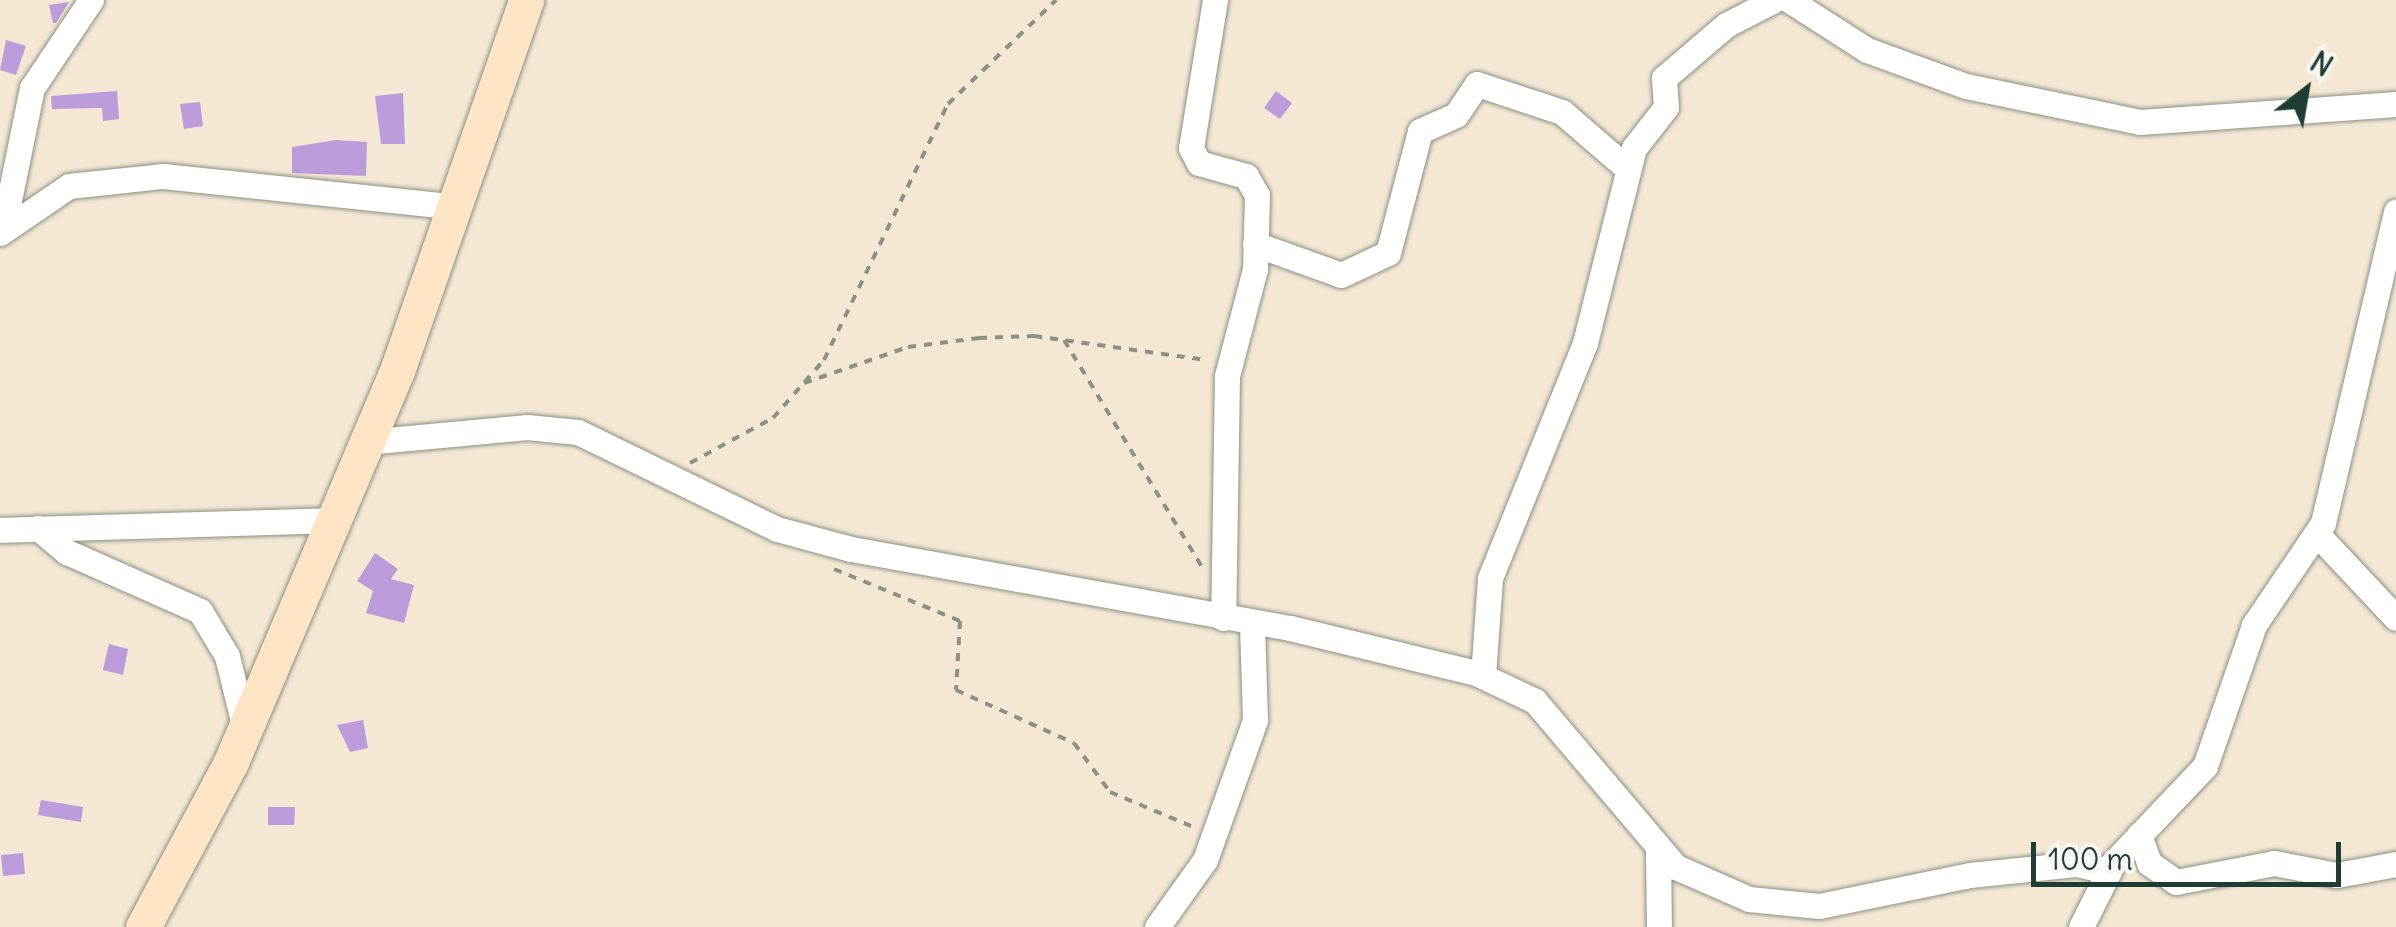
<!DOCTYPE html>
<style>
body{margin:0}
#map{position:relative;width:2396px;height:927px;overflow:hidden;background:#f4e8d5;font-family:Delius,sans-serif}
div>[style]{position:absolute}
.building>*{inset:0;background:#bb9bda}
.path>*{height:4px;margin-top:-2px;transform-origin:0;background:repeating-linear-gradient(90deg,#8a9284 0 8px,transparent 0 16px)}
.roads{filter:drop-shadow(0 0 2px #8a9284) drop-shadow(0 0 2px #8a9284)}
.street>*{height:25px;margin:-12.5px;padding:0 12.5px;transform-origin:12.5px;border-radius:12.5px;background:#fff}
.secondary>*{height:35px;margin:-17.5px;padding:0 17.5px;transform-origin:17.5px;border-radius:17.5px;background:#fde5c5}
span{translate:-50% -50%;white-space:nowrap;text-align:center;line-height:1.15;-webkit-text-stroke:8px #f6f6f2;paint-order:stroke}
.north{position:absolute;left:2256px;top:40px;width:100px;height:100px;-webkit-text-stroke:8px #f6f6f2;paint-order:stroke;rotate:31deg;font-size:28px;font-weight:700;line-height:40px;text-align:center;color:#1f3d34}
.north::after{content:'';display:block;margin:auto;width:35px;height:45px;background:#1f3d34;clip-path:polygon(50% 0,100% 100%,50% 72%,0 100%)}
.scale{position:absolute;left:2031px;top:842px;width:310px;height:45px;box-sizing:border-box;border:5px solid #1f3d34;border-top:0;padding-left:12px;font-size:30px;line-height:35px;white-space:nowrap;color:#1f3d34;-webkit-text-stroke:8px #f6f6f2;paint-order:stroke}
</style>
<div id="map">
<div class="building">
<div style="clip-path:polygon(69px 2px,56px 23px,53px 23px,49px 5px)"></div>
<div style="clip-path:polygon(6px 40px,26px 46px,16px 75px,0 70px)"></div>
<div style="clip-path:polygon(117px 91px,119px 119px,103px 121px,102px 108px,52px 109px,51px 96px)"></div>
<div style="clip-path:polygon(1276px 91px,1292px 103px,1280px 119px,1264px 108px)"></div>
<div style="clip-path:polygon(403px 93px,405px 144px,381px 144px,375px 96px)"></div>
<div style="clip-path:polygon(200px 102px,203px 126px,184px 129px,180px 104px)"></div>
<div style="clip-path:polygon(336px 140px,367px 142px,366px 176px,292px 173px,292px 147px)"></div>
<div style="clip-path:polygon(375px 553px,398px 569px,391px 579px,414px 585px,404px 623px,366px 613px,373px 591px,357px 581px)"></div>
<div style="clip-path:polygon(109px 644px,128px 649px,123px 675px,103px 670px)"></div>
<div style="clip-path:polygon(363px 720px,368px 748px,350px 752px,337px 725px)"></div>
<div style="clip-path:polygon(41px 800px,83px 807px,81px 822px,38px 815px)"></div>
<div style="clip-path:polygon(268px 807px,295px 807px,294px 825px,268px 825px)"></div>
<div style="clip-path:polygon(23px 853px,25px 874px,3px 876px,1px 855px)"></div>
</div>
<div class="path">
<div style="left:1064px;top:340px;width:266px;rotate:58.7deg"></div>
<div style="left:804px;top:383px;width:110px;rotate:-19.1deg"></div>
<div style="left:908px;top:347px;width:72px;rotate:-7.2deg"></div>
<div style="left:979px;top:338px;width:55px;rotate:-2.1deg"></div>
<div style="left:1034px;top:336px;width:174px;rotate:7.9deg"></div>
<div style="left:690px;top:463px;width:94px;rotate:-28.5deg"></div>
<div style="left:773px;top:418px;width:77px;rotate:-48.7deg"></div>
<div style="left:824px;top:360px;width:284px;rotate:-64.2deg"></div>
<div style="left:948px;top:104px;width:150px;rotate:-43.9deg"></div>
<div style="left:834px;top:569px;width:136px;rotate:22.4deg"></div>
<div style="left:960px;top:621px;width:69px;rotate:93.3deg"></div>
<div style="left:956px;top:690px;width:129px;rotate:24.2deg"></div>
<div style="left:1074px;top:743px;width:61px;rotate:53.7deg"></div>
<div style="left:1110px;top:792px;width:88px;rotate:22.8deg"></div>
</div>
<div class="roads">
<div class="street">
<div style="left:1215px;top:0;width:150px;rotate:99.2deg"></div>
<div style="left:1191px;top:148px;width:17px;rotate:62deg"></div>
<div style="left:1199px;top:163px;width:49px;rotate:15.5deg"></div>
<div style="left:1246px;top:176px;width:22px;rotate:60deg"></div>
<div style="left:1257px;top:195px;width:74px;rotate:91.5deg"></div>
<div style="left:1255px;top:269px;width:111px;rotate:104.7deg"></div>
<div style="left:1227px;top:376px;width:242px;rotate:90.9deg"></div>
<div style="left:1789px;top:0;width:93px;rotate:32.7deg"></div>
<div style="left:1867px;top:50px;width:105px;rotate:20deg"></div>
<div style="left:1966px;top:86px;width:178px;rotate:11.7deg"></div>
<div style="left:2140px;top:122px;width:257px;rotate:-4deg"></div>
<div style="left:3px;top:230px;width:145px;rotate:-78.5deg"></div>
<div style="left:32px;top:88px;width:106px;rotate:-56.2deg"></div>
<div style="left:0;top:233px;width:83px;rotate:-34.3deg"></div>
<div style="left:69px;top:186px;width:95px;rotate:-6.1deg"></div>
<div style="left:163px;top:176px;width:297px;rotate:6deg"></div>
<div style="left:1255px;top:244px;width:91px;rotate:19.8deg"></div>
<div style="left:1341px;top:275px;width:52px;rotate:-25.1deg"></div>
<div style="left:1388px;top:253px;width:126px;rotate:-75.3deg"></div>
<div style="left:1420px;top:131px;width:39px;rotate:-24deg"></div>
<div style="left:1456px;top:115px;width:37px;rotate:-56deg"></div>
<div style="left:1477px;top:84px;width:89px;rotate:18.2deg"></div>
<div style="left:1562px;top:112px;width:87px;rotate:40.8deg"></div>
<div style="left:366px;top:442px;width:162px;rotate:-5.3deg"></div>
<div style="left:527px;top:427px;width:51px;rotate:5.6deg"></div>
<div style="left:578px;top:432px;width:221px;rotate:26deg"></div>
<div style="left:777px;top:529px;width:77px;rotate:15.1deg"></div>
<div style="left:851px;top:549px;width:446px;rotate:10.2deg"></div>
<div style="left:1290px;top:628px;width:191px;rotate:13.6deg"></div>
<div style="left:1476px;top:673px;width:65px;rotate:25.4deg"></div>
<div style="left:1535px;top:701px;width:218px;rotate:49.7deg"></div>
<div style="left:1676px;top:867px;width:80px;rotate:23.7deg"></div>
<div style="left:1749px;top:899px;width:70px;rotate:5.7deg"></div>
<div style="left:1819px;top:906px;width:154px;rotate:-11.6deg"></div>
<div style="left:1970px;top:875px;width:108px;rotate:-5.9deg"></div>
<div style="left:2077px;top:864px;width:32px;rotate:13deg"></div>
<div style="left:38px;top:528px;width:38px;rotate:40deg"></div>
<div style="left:67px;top:552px;width:145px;rotate:23.9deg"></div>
<div style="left:200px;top:611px;width:52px;rotate:59deg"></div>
<div style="left:227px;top:656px;width:75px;rotate:76.1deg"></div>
<div style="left:0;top:530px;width:333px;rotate:-1.7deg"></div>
<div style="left:2317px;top:534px;width:115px;rotate:46.8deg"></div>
<div style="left:1483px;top:676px;width:98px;rotate:-85.9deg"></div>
<div style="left:1490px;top:578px;width:253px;rotate:-68deg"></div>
<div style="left:1585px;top:343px;width:201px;rotate:-75.9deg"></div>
<div style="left:1634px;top:148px;width:52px;rotate:-52deg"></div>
<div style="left:1666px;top:107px;width:29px;rotate:-94deg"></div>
<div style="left:1664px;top:78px;width:82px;rotate:-40.5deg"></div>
<div style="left:1726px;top:25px;width:54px;rotate:-27.5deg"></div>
<div style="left:2139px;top:835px;width:30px;rotate:70deg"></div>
<div style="left:2149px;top:863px;width:33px;rotate:35deg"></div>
<div style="left:2176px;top:882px;width:100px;rotate:-11deg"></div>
<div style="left:2274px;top:863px;width:64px;rotate:10.8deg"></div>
<div style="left:2337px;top:875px;width:60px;rotate:-10.6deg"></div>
<div style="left:1658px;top:850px;width:77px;rotate:89.3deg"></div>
<div style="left:1157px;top:927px;width:82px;rotate:-54.4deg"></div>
<div style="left:1205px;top:860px;width:149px;rotate:-70.3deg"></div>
<div style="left:1255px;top:720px;width:98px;rotate:-91.8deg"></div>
<div style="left:2081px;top:927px;width:72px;rotate:-63.4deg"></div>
<div style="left:2113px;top:863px;width:134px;rotate:-46.5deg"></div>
<div style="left:2205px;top:766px;width:149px;rotate:-70.8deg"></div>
<div style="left:2254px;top:625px;width:123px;rotate:-55.9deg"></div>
<div style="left:2323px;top:523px;width:320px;rotate:-76.8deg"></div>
</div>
<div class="secondary">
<div style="left:143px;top:927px;width:187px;rotate:-61.9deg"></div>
<div style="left:231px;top:762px;width:425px;rotate:-67deg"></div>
<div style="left:397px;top:371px;width:393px;rotate:-70.8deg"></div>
</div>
</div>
<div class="north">N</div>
<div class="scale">100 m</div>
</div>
